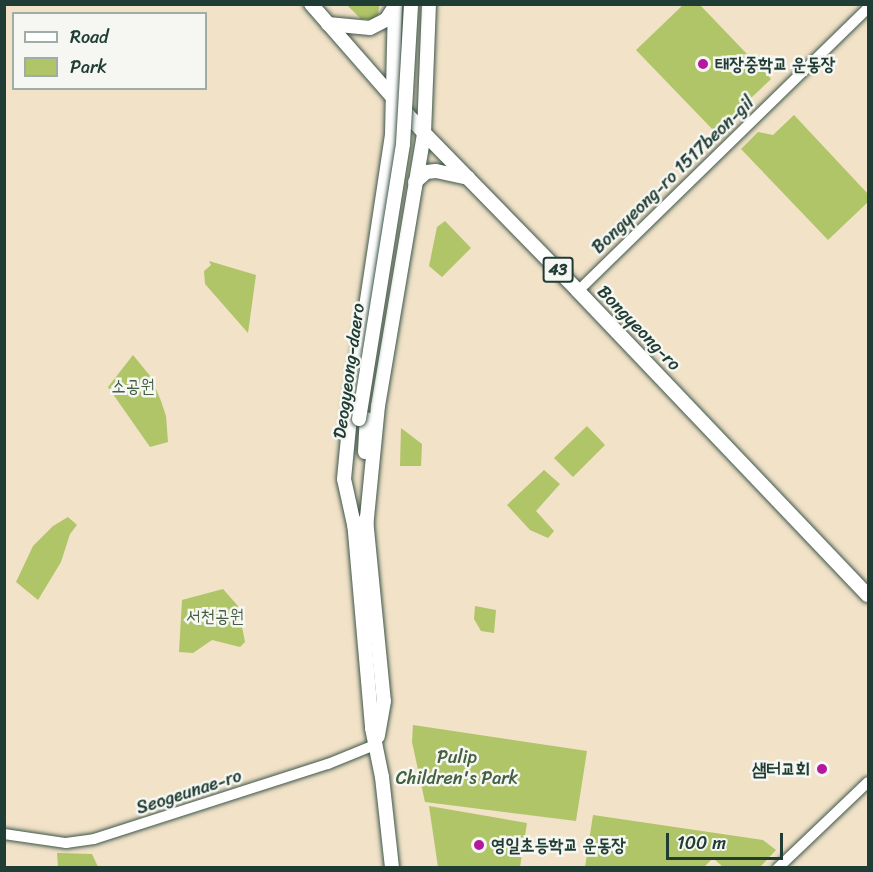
<!DOCTYPE html>
<meta charset="utf-8">
<style>
body{margin:0}
#map{position:relative;width:873px;height:872px;overflow:hidden;background:#f1e2c8;font-family:Sriracha,"Poor Story",sans-serif}
div>[style]{position:absolute}
.green>*{inset:0;background:#b0c468}
.roads{filter:drop-shadow(0 0 2px #3e564a) drop-shadow(0 0 2px #3e564a)}
.minor>*{height:10px;margin:-5px;padding:0 5px;transform-origin:5px;border-radius:5px;background:#fff}
.major>*{height:14px;margin:-7px;padding:0 7px;transform-origin:7px;border-radius:7px;background:#fff}
.bridges{filter:drop-shadow(0 0 2px #3e564a) drop-shadow(0 0 2px #3e564a)}
.major-bridge>*{height:14px;margin:-7px;padding:0 7px;transform-origin:7px;border-radius:7px;background:#fff}
.dots>*{width:16px;height:16px;translate:-50% -50%;box-sizing:border-box;border:3px solid #f6f6f2;border-radius:50%}
span{translate:-50% -50%;white-space:nowrap;text-align:center;line-height:1.15;-webkit-text-stroke:5px #f6f6f2;paint-order:stroke}
.shield-label span{padding:2px 4px;background:#f6f6f2;border:2px solid;border-radius:4px;-webkit-text-stroke-width:0}
.shield-label{font-size:16px;color:#1f3d34;font-weight:700}
.poi-label{font-size:18px;color:#1f3d34;font-weight:700}
.left{translate:0 -50%;text-align:left}
.right{translate:-100% -50%;text-align:right}
.street-label{font-size:18px;color:#1f3d34}
.park-label{font-size:18px;color:#435f41}
.frame{position:absolute;inset:0;border:6px solid #1f3d34;pointer-events:none}
.legend{position:absolute;left:12px;top:12px;width:195px;height:78px;box-sizing:border-box;background:#f6f6f2;border:2px solid #a0aca6;margin:0;padding:8px 10px;list-style:none;font-size:18px;color:#1f3d34}
.legend li{display:flex;align-items:center;gap:12px;height:30px}
.legend b{width:30px;border:2px solid #a0aca6}
.scale{position:absolute;left:666px;top:833px;width:117px;height:27px;box-sizing:border-box;border:3px solid #1f3d34;border-top:0;padding-left:8px;font-size:18px;line-height:21px;white-space:nowrap;color:#1f3d34;-webkit-text-stroke:4px #f6f6f2;paint-order:stroke}
</style>
<div id="map">
<div class="green">
<div style="clip-path:polygon(684px 4px,700px 5px,771px 79px,715px 132px,636px 50px)"></div>
<div style="clip-path:polygon(347px 5px,379px 5px,378px 16px,374px 19px,361px 19px)"></div>
<div style="clip-path:polygon(794px 115px,868px 194px,868px 202px,828px 240px,741px 149px,758px 132px,773px 135px)"></div>
<div style="clip-path:polygon(445px 221px,471px 248px,442px 277px,429px 266px,437px 227px)"></div>
<div style="clip-path:polygon(209px 261px,256px 275px,248px 333px,205px 284px,204px 271px,211px 265px)"></div>
<div style="clip-path:polygon(133px 355px,151px 377px,161px 401px,166px 416px,168px 442px,150px 447px,108px 387px)"></div>
<div style="clip-path:polygon(587px 426px,605px 445px,573px 477px,554px 458px)"></div>
<div style="clip-path:polygon(401px 428px,422px 444px,421px 466px,400px 466px)"></div>
<div style="clip-path:polygon(544px 470px,560px 484px,536px 511px,554px 531px,548px 538px,530px 530px,507px 505px)"></div>
<div style="clip-path:polygon(68px 517px,77px 525px,70px 534px,61px 562px,38px 600px,16px 582px,33px 546px,53px 526px)"></div>
<div style="clip-path:polygon(223px 589px,238px 606px,245px 642px,240px 647px,212px 640px,193px 653px,179px 652px,182px 600px)"></div>
<div style="clip-path:polygon(475px 606px,496px 610px,494px 633px,481px 631px,474px 619px)"></div>
<div style="clip-path:polygon(413px 725px,587px 751px,576px 821px,425px 802px,412px 742px)"></div>
<div style="clip-path:polygon(429px 806px,527px 823px,520px 867px,438px 867px)"></div>
<div style="clip-path:polygon(593px 815px,763px 840px,776px 850px,760px 867px,723px 867px,713px 858px,704px 867px,585px 867px)"></div>
<div style="clip-path:polygon(57px 853px,92px 854px,98px 867px,58px 867px)"></div>
</div>
<div class="roads">
<div class="minor">
<div style="left:578px;top:291px;width:405px;rotate:-44.3deg"></div>
<div style="left:4px;top:834px;width:63px;rotate:8.3deg"></div>
<div style="left:66px;top:843px;width:28px;rotate:-8deg"></div>
<div style="left:94px;top:839px;width:246px;rotate:-17.8deg"></div>
<div style="left:328px;top:764px;width:53px;rotate:-22.2deg"></div>
<div style="left:778px;top:868px;width:124px;rotate:-43.7deg"></div>
</div>
<div class="major">
<div style="left:311px;top:4px;width:171px;rotate:48.8deg"></div>
<div style="left:424px;top:133px;width:221px;rotate:45.7deg"></div>
<div style="left:578px;top:291px;width:420px;rotate:46.4deg"></div>
<div style="left:328px;top:24px;width:42px;rotate:5.4deg"></div>
<div style="left:370px;top:28px;width:18px;rotate:-27deg"></div>
<div style="left:386px;top:20px;width:17px;rotate:-57deg"></div>
<div style="left:415px;top:182px;width:15px;rotate:-42deg"></div>
<div style="left:426px;top:172px;width:10px;rotate:-6deg"></div>
<div style="left:436px;top:171px;width:33px;rotate:12deg"></div>
<div style="left:365px;top:452px;width:33px;rotate:-87deg"></div>
<div style="left:366px;top:519px;width:183px;rotate:84.4deg"></div>
<div style="left:384px;top:701px;width:36px;rotate:100deg"></div>
<div style="left:354px;top:521px;width:208px;rotate:85deg"></div>
<div style="left:372px;top:728px;width:50px;rotate:78.5deg"></div>
<div style="left:382px;top:777px;width:92px;rotate:83.7deg"></div>
<div style="left:366px;top:528px;width:123px;rotate:-84.4deg"></div>
<div style="left:378px;top:406px;width:277px;rotate:-80.4deg"></div>
<div style="left:424px;top:133px;width:129px;rotate:-87.8deg"></div>
<div style="left:355px;top:529px;width:51px;rotate:-102.4deg"></div>
<div style="left:344px;top:479px;width:73px;rotate:-84.5deg"></div>
<div style="left:351px;top:406px;width:274px;rotate:-81.4deg"></div>
<div style="left:392px;top:135px;width:131px;rotate:-88.7deg"></div>
</div>
</div>
<div class="bridges">
<div class="major-bridge">
<div style="left:359px;top:419px;width:278px;rotate:-80.9deg"></div>
<div style="left:403px;top:144px;width:140px;rotate:-86.7deg"></div>
</div>
</div>
<div class="dots">
<div style="left:703px;top:64px;background:#b5179e"></div>
<div style="left:822px;top:769px;background:#b5179e"></div>
<div style="left:479px;top:845px;background:#b5179e"></div>
</div>
<div class="shield-label">
<span style="left:558px;top:270px">43</span>
</div>
<div class="poi-label">
<span class="left" style="left:715px;top:64px">태장중학교 운동장</span>
<span class="right" style="left:810px;top:769px">샘터교회</span>
<span class="left" style="left:491px;top:845px">영일초등학교 운동장</span>
</div>
<div class="street-label">
<span style="left:673px;top:175px;rotate:-44deg">Bongyeong-ro 1517beon-gil</span>
<span style="left:639px;top:328px;rotate:46deg">Bongyeong-ro</span>
<span style="left:349px;top:371px;rotate:-82deg">Deogyeong-daero</span>
<span style="left:189px;top:792px;rotate:-18deg">Seogeunae-ro</span>
</div>
<div class="park-label">
<span style="left:133px;top:386px">소공원</span>
<span style="left:215px;top:616px">서천공원</span>
<span style="left:457px;top:768px">Pulip<br>Children's Park</span>
</div>
<div class="frame"></div>
<ul class="legend">
<li><b style="height:8px;background:#fff"></b>Road</li>
<li><b style="height:16px;background:#b0c468"></b>Park</li>
</ul>
<div class="scale">100 m</div>
</div>
